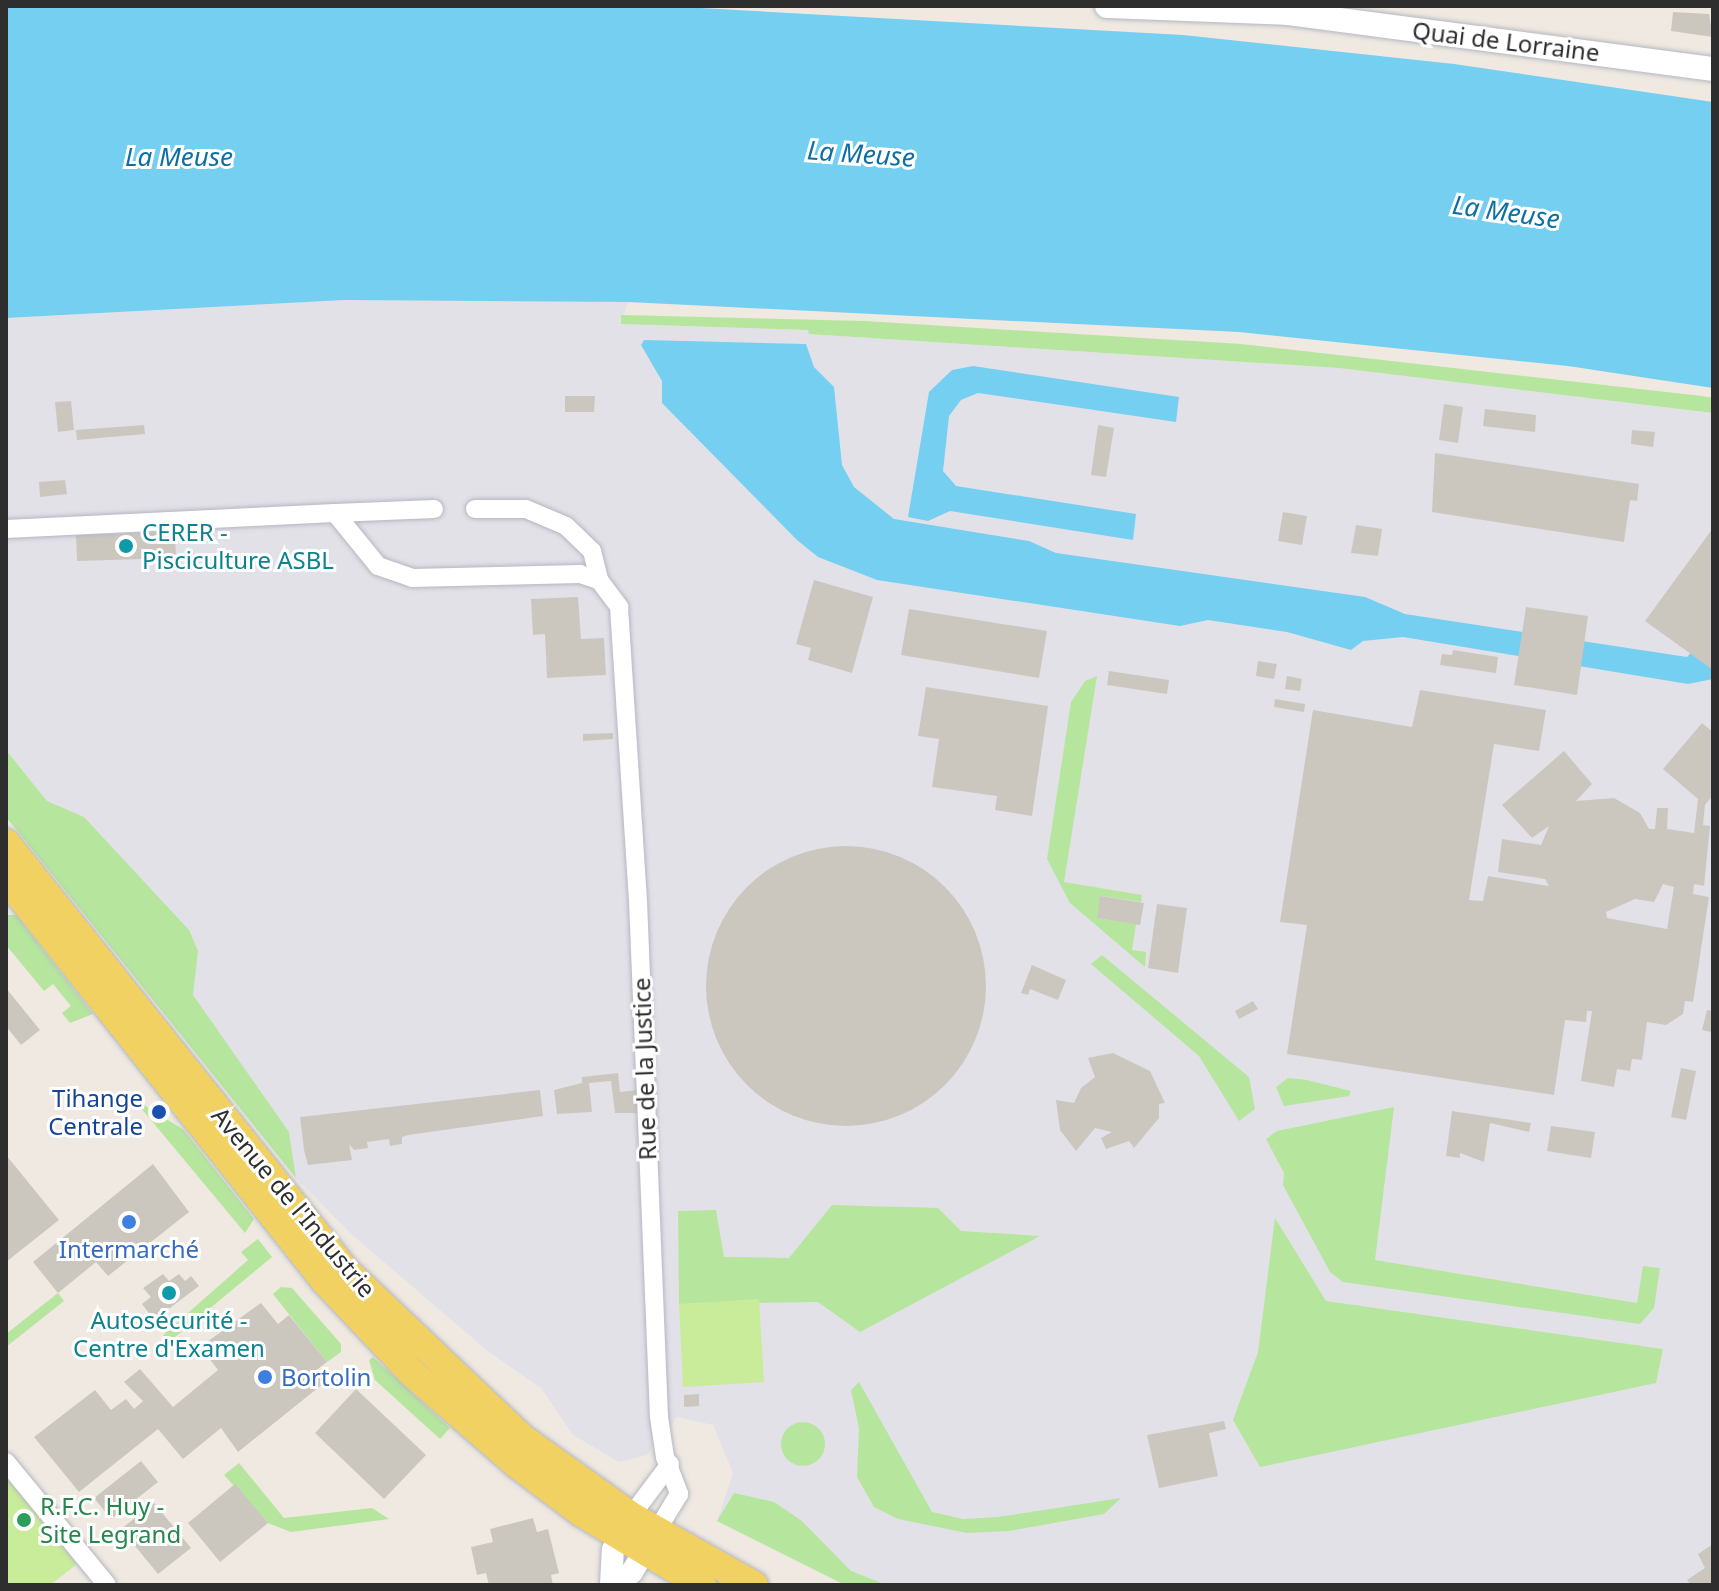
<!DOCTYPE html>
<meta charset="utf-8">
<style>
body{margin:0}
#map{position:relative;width:1719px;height:1591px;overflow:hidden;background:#efe9e1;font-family:"Noto Sans",sans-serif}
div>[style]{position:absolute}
.industrial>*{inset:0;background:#e3e1e8}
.green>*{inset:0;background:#b6e59e}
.round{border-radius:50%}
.pitch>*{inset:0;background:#c9ec9a}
.water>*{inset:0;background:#75cff0}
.building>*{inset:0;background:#cbc7bf}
.roads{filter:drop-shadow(0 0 2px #b4b7c1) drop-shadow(0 0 2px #b4b7c1)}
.minor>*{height:18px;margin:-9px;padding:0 9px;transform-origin:9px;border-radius:9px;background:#fff}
.tertiary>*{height:22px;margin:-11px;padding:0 11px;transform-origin:11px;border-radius:11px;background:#fff}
.secondary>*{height:24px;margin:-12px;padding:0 12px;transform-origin:12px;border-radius:12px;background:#fff}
.primary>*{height:28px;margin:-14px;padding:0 14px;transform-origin:14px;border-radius:14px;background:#f2d163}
.dots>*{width:22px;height:22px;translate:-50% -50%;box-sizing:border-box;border:4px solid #fff;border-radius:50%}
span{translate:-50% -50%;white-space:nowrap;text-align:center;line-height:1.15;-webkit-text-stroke:6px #fff;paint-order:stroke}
.street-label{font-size:24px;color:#2e2e2e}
.culture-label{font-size:24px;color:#0d838f}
.left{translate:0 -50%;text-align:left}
.transit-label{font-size:24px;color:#164399}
.right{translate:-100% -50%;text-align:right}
.shop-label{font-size:24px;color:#366cbe}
.leisure-label{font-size:24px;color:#27864d}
.water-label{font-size:26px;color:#0d6fa3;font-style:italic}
.frame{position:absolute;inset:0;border:8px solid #2e2e2e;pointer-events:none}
</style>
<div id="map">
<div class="industrial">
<div style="clip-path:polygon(345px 300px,628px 302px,621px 324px,809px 330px,809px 334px,1339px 368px,1713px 413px,1713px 1585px,845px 1585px,717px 1521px,733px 1473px,713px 1425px,677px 1417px,647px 1455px,619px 1462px,573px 1435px,541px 1388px,489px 1352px,349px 1232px,296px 1178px,289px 1132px,192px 995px,198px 951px,84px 817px,47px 801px,6px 750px,6px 318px)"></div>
</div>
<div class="green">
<div style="clip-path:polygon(621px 315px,864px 321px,1241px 344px,1702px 396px,1713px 398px,1713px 413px,1339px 368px,809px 334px,808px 330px,621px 324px)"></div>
<div style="clip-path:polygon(1097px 676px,1064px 882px,1142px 895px,1141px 902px,1101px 896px,1097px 918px,1136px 924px,1132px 950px,1146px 952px,1145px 967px,1070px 903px,1047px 859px,1071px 702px,1085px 681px)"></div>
<div style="clip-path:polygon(6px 750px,47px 801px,84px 817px,189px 930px,198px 951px,193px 995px,289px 1132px,296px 1178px,6px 817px)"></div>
<div style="clip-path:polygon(6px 915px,16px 915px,93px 1014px,70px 1023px,62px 1013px,71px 1006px,53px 984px,44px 991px,6px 945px)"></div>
<div style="clip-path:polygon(1102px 955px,1249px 1077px,1255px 1109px,1239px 1121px,1199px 1056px,1091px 964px)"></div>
<div style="clip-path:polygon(1288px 1078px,1307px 1080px,1351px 1091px,1349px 1096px,1284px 1106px,1276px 1087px)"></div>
<div style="clip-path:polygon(144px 1105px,184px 1130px,254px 1219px,245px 1233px,141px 1108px)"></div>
<div style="clip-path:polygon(1394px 1107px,1375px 1260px,1637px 1303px,1643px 1266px,1660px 1268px,1654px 1308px,1640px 1324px,1343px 1282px,1330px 1272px,1283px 1185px,1284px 1173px,1266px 1139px,1277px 1131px)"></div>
<div style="clip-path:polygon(832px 1205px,938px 1208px,961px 1231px,1040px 1236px,860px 1332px,818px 1302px,679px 1304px,678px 1211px,716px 1210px,724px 1257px,789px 1258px)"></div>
<div style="clip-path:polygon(1275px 1218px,1326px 1301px,1663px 1349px,1656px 1383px,1260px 1467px,1233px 1420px,1258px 1352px)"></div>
<div style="clip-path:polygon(258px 1239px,272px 1257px,169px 1342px,163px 1335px,248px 1260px,241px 1252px)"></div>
<div style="clip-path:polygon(281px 1287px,292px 1288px,341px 1344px,341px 1352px,327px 1362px,273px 1294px)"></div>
<div style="clip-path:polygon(58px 1293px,64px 1301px,6px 1347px,6px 1334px)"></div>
<div style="clip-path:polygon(373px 1357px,450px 1428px,440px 1439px,375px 1380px,369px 1360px)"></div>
<div style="clip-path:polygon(859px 1382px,932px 1512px,963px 1519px,998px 1517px,1121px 1498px,1104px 1514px,1009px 1531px,967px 1533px,898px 1519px,874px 1507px,857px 1477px,859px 1428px,851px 1390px)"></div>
<div class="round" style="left:781px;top:1422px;width:44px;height:44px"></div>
<div style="clip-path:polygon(239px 1463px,284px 1518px,372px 1508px,389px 1519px,291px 1532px,268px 1523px,224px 1475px)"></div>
<div style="clip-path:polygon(734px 1493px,774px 1502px,802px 1521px,851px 1571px,887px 1585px,845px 1585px,717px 1521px)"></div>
</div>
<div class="pitch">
<div style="clip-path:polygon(759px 1299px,764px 1382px,683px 1387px,679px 1304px)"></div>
<div style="clip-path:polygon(6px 1477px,77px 1564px,50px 1585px,6px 1585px)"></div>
</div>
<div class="water">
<div style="clip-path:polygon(664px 6px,1183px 35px,1454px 64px,1713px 102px,1713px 388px,1568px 366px,1239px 332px,628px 302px,345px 300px,6px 318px,6px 8px)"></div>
<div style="clip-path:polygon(644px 340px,806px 344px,814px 367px,834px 387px,842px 465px,854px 487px,894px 519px,1029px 541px,1056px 553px,1365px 597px,1405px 614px,1687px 657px,1713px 627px,1713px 679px,1688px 684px,1403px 637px,1363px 641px,1351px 650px,1287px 632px,1208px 620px,1180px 626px,877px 580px,818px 557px,797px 540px,662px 403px,662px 381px,641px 345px)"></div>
<div style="clip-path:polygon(973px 366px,1179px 397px,1176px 422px,978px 393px,961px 400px,949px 416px,943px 471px,956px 486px,1136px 514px,1133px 540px,950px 511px,928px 521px,908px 517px,929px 392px,952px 370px)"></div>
</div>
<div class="building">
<div style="clip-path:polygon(1673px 12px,1709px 14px,1713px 37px,1671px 31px)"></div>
<div style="clip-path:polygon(565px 396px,595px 396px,594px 412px,565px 412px)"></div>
<div style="clip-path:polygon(71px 401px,74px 430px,58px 432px,55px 402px)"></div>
<div style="clip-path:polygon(1444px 404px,1463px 407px,1458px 443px,1439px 440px)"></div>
<div style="clip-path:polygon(1485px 409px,1536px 415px,1535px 432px,1483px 426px)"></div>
<div style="clip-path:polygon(144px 425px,145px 434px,77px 440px,76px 430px)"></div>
<div style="clip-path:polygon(1098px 425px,1114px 428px,1106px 477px,1091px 475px)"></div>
<div style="clip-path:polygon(1632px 430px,1655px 432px,1653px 447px,1631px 444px)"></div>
<div style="clip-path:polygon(1435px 453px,1639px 484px,1637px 501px,1630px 500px,1624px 542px,1432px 512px)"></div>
<div style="clip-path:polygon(65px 480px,67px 494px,40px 497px,39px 482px)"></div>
<div style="clip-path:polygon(1283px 512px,1307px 516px,1302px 545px,1278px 541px)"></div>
<div style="clip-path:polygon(1356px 525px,1382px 529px,1378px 556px,1351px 553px)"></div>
<div style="clip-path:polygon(1713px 528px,1713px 670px,1645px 621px)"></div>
<div style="clip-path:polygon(175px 532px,176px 558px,77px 561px,76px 535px)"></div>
<div style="clip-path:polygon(814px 580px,873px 597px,852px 673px,808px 660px,811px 648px,796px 644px)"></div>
<div style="clip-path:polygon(578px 597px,581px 639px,604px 638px,606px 675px,547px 678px,545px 634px,533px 635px,531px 599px)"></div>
<div style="clip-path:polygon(1526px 607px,1588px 616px,1577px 695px,1514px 685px)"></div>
<div style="clip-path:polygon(909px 609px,1047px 631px,1039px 678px,901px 655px)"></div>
<div style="clip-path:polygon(1453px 650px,1498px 657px,1496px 673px,1440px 665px,1442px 654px,1452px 655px)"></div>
<div style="clip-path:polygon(1258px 661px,1277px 664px,1274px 679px,1256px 676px)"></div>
<div style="clip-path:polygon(1109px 671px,1169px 680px,1167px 694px,1107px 685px)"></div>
<div style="clip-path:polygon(1287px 676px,1302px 679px,1300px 691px,1285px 689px)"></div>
<div style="clip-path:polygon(926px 687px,1048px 706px,1032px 816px,995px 810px,997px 796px,932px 787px,939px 739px,918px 736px)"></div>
<div style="clip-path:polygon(evenodd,1420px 690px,1546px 710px,1539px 751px,1494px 744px,1469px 900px,1483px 901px,1488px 876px,1549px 886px,1545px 879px,1498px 872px,1502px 839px,1541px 845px,1549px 826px,1532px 838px,1502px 805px,1564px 751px,1592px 784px,1576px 801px,1614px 798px,1640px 813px,1649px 829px,1655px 829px,1657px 808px,1668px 808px,1667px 829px,1694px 833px,1698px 799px,1663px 769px,1702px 723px,1713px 732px,1713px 795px,1705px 805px,1703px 825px,1710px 826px,1704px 886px,1694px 884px,1693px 894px,1709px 897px,1693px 1002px,1685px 1001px,1683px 1014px,1666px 1025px,1647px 1022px,1642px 1060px,1632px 1059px,1630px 1071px,1617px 1069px,1614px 1087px,1581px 1081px,1592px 1011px,1587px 1011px,1586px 1022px,1565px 1020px,1554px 1095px,1287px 1054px,1307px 925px,1280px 922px,1313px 710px,1412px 727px,1420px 690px,1663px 884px,1674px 887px,1667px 929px,1607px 918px,1606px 912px,1635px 899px,1654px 902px,1663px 884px)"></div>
<div style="clip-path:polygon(1275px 699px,1305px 704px,1304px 712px,1274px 707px)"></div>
<div style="clip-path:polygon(613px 733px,613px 739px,583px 741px,583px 734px)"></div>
<div class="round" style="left:706px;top:846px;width:280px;height:280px"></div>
<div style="clip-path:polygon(1100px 896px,1144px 903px,1140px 925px,1097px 918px)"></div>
<div style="clip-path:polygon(1157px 904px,1187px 908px,1178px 973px,1148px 968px)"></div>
<div style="clip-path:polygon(1032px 965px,1066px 980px,1058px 1000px,1030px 989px,1028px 995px,1021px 993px)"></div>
<div style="clip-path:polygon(6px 988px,40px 1030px,21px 1045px,6px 1026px)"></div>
<div style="clip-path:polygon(1253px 1001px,1258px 1009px,1239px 1019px,1235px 1011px)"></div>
<div style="clip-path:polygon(1707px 1010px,1713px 1011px,1711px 1032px,1702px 1030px)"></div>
<div style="clip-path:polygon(1113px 1053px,1150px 1071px,1165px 1103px,1159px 1104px,1159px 1118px,1134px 1148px,1129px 1141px,1106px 1149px,1101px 1138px,1112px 1132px,1095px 1128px,1076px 1151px,1060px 1130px,1056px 1100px,1074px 1103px,1081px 1088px,1095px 1077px,1088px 1058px)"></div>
<div style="clip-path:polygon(1681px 1068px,1696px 1071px,1686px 1120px,1671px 1117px)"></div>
<div style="clip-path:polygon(618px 1073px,620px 1092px,637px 1090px,640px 1113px,615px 1113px,611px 1081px,589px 1083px,592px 1112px,557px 1114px,554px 1090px,582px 1083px,582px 1077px)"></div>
<div style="clip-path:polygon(540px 1090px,543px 1116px,408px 1135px,402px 1137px,402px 1144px,390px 1146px,389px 1139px,367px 1142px,368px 1148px,354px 1150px,349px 1144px,352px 1160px,308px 1165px,304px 1150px,300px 1117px)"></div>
<div style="clip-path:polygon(1452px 1111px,1531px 1123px,1529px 1132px,1490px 1123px,1484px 1162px,1460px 1153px,1460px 1158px,1446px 1156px)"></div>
<div style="clip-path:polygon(1551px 1126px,1595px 1132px,1591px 1158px,1547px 1151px)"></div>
<div style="clip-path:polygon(6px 1155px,59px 1220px,6px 1262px)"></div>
<div style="clip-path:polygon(153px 1164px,189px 1212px,108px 1276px,96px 1262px,58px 1293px,33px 1262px)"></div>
<div style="clip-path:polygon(163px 1274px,169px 1281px,179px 1274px,185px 1281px,191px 1276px,199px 1286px,154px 1320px,142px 1304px,151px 1297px,143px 1288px)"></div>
<div style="clip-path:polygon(261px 1303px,278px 1324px,289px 1315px,327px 1362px,315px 1371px,324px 1383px,238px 1452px,221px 1428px,183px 1459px,158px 1429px,79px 1492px,34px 1437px,95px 1390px,111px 1410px,126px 1399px,134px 1409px,143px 1401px,124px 1382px,140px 1369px,173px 1407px,218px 1370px,200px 1347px)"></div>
<div style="clip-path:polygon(356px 1389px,426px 1455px,384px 1499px,315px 1433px)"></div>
<div style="clip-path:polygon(699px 1394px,699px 1406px,684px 1407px,684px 1395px)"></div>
<div style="clip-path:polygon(1224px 1421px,1226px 1429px,1209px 1433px,1218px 1476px,1159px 1488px,1147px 1435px)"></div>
<div style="clip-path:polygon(141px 1461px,158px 1482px,111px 1519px,94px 1498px)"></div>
<div style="clip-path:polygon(235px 1484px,268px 1523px,220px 1562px,188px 1523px)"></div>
<div style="clip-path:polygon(154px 1503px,191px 1548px,158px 1574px,121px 1529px)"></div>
<div style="clip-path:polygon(533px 1518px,537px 1532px,548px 1529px,559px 1573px,551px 1575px,553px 1585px,489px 1585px,486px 1573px,477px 1575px,471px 1547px,493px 1542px,490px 1529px)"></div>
<div style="clip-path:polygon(1713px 1544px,1713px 1585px,1691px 1585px,1687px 1580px,1705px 1568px,1698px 1554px)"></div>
</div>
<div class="roads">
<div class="minor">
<div style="left:475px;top:509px;width:51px"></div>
<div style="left:526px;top:509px;width:43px;rotate:23deg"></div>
<div style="left:566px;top:526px;width:36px;rotate:44deg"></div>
<div style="left:592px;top:551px;width:30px;rotate:76deg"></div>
<div style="left:599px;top:580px;width:34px;rotate:53deg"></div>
<div style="left:619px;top:607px;width:295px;rotate:86.3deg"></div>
<div style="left:638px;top:901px;width:516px;rotate:87.67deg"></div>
<div style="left:659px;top:1417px;width:40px;rotate:81.5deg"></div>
<div style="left:665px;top:1457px;width:40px;rotate:69deg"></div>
<div style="left:679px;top:1494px;width:44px;rotate:121.2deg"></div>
<div style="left:335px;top:513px;width:99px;rotate:-2.3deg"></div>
<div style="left:6px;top:529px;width:329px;rotate:-2.8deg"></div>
<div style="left:335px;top:513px;width:68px;rotate:50.9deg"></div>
<div style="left:378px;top:566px;width:36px;rotate:19deg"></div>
<div style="left:412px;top:578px;width:168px;rotate:-1.4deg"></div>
<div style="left:580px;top:574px;width:20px;rotate:18deg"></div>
<div style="left:6px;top:1462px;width:159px;rotate:50.6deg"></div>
<div style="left:631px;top:1516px;width:65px;rotate:-53.1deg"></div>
</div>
<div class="tertiary">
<div style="left:611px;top:1585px;width:35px;rotate:-87deg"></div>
<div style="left:613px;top:1550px;width:31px;rotate:-63deg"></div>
<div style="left:617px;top:1585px;width:20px;rotate:-41deg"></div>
<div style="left:632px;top:1572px;width:39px;rotate:-59deg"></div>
</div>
<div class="secondary">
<div style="left:1107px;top:6px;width:180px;rotate:2.2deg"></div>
<div style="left:1287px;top:13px;width:430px;rotate:7.5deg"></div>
</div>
<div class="primary">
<div style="left:6px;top:843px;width:545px;rotate:51.55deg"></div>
<div style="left:345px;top:1270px;width:244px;rotate:43.5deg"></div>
<div style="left:522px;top:1438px;width:134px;rotate:35.6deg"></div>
<div style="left:631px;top:1516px;width:141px;rotate:29.3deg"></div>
<div style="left:6px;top:878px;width:514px;rotate:51.64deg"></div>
<div style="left:325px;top:1281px;width:127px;rotate:46.6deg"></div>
<div style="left:412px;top:1373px;width:140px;rotate:41deg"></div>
<div style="left:518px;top:1465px;width:80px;rotate:36.9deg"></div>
<div style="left:582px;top:1513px;width:140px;rotate:31deg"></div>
</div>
</div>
<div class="dots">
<div style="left:126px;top:546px;background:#0f9aa8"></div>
<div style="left:159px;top:1112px;background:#1a4fb4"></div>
<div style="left:129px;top:1222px;background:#3f7fe0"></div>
<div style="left:169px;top:1293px;background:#0f9aa8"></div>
<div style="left:265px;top:1377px;background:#3f7fe0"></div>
<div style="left:24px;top:1520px;background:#2e9e5b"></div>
</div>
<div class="street-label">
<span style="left:1506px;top:41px;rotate:7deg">Quai de Lorraine</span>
<span style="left:644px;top:1069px;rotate:-92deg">Rue de la Justice</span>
<span style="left:294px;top:1202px;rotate:50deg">Avenue de l'Industrie</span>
</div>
<div class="culture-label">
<span class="left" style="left:142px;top:546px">CERER -<br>Pisciculture ASBL</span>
<span style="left:169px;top:1334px">Autosécurité -<br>Centre d'Examen</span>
</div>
<div class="transit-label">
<span class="right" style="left:143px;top:1112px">Tihange<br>Centrale</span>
</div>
<div class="shop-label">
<span style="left:129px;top:1249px">Intermarché</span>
<span class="left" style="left:281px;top:1377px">Bortolin</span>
</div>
<div class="leisure-label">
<span class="left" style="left:40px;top:1520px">R.F.C. Huy -<br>Site Legrand</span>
</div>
<div class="water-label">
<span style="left:861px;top:154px;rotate:4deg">La Meuse</span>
<span style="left:179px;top:157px">La Meuse</span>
<span style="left:1506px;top:212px;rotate:8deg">La Meuse</span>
</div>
<div class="frame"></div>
</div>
